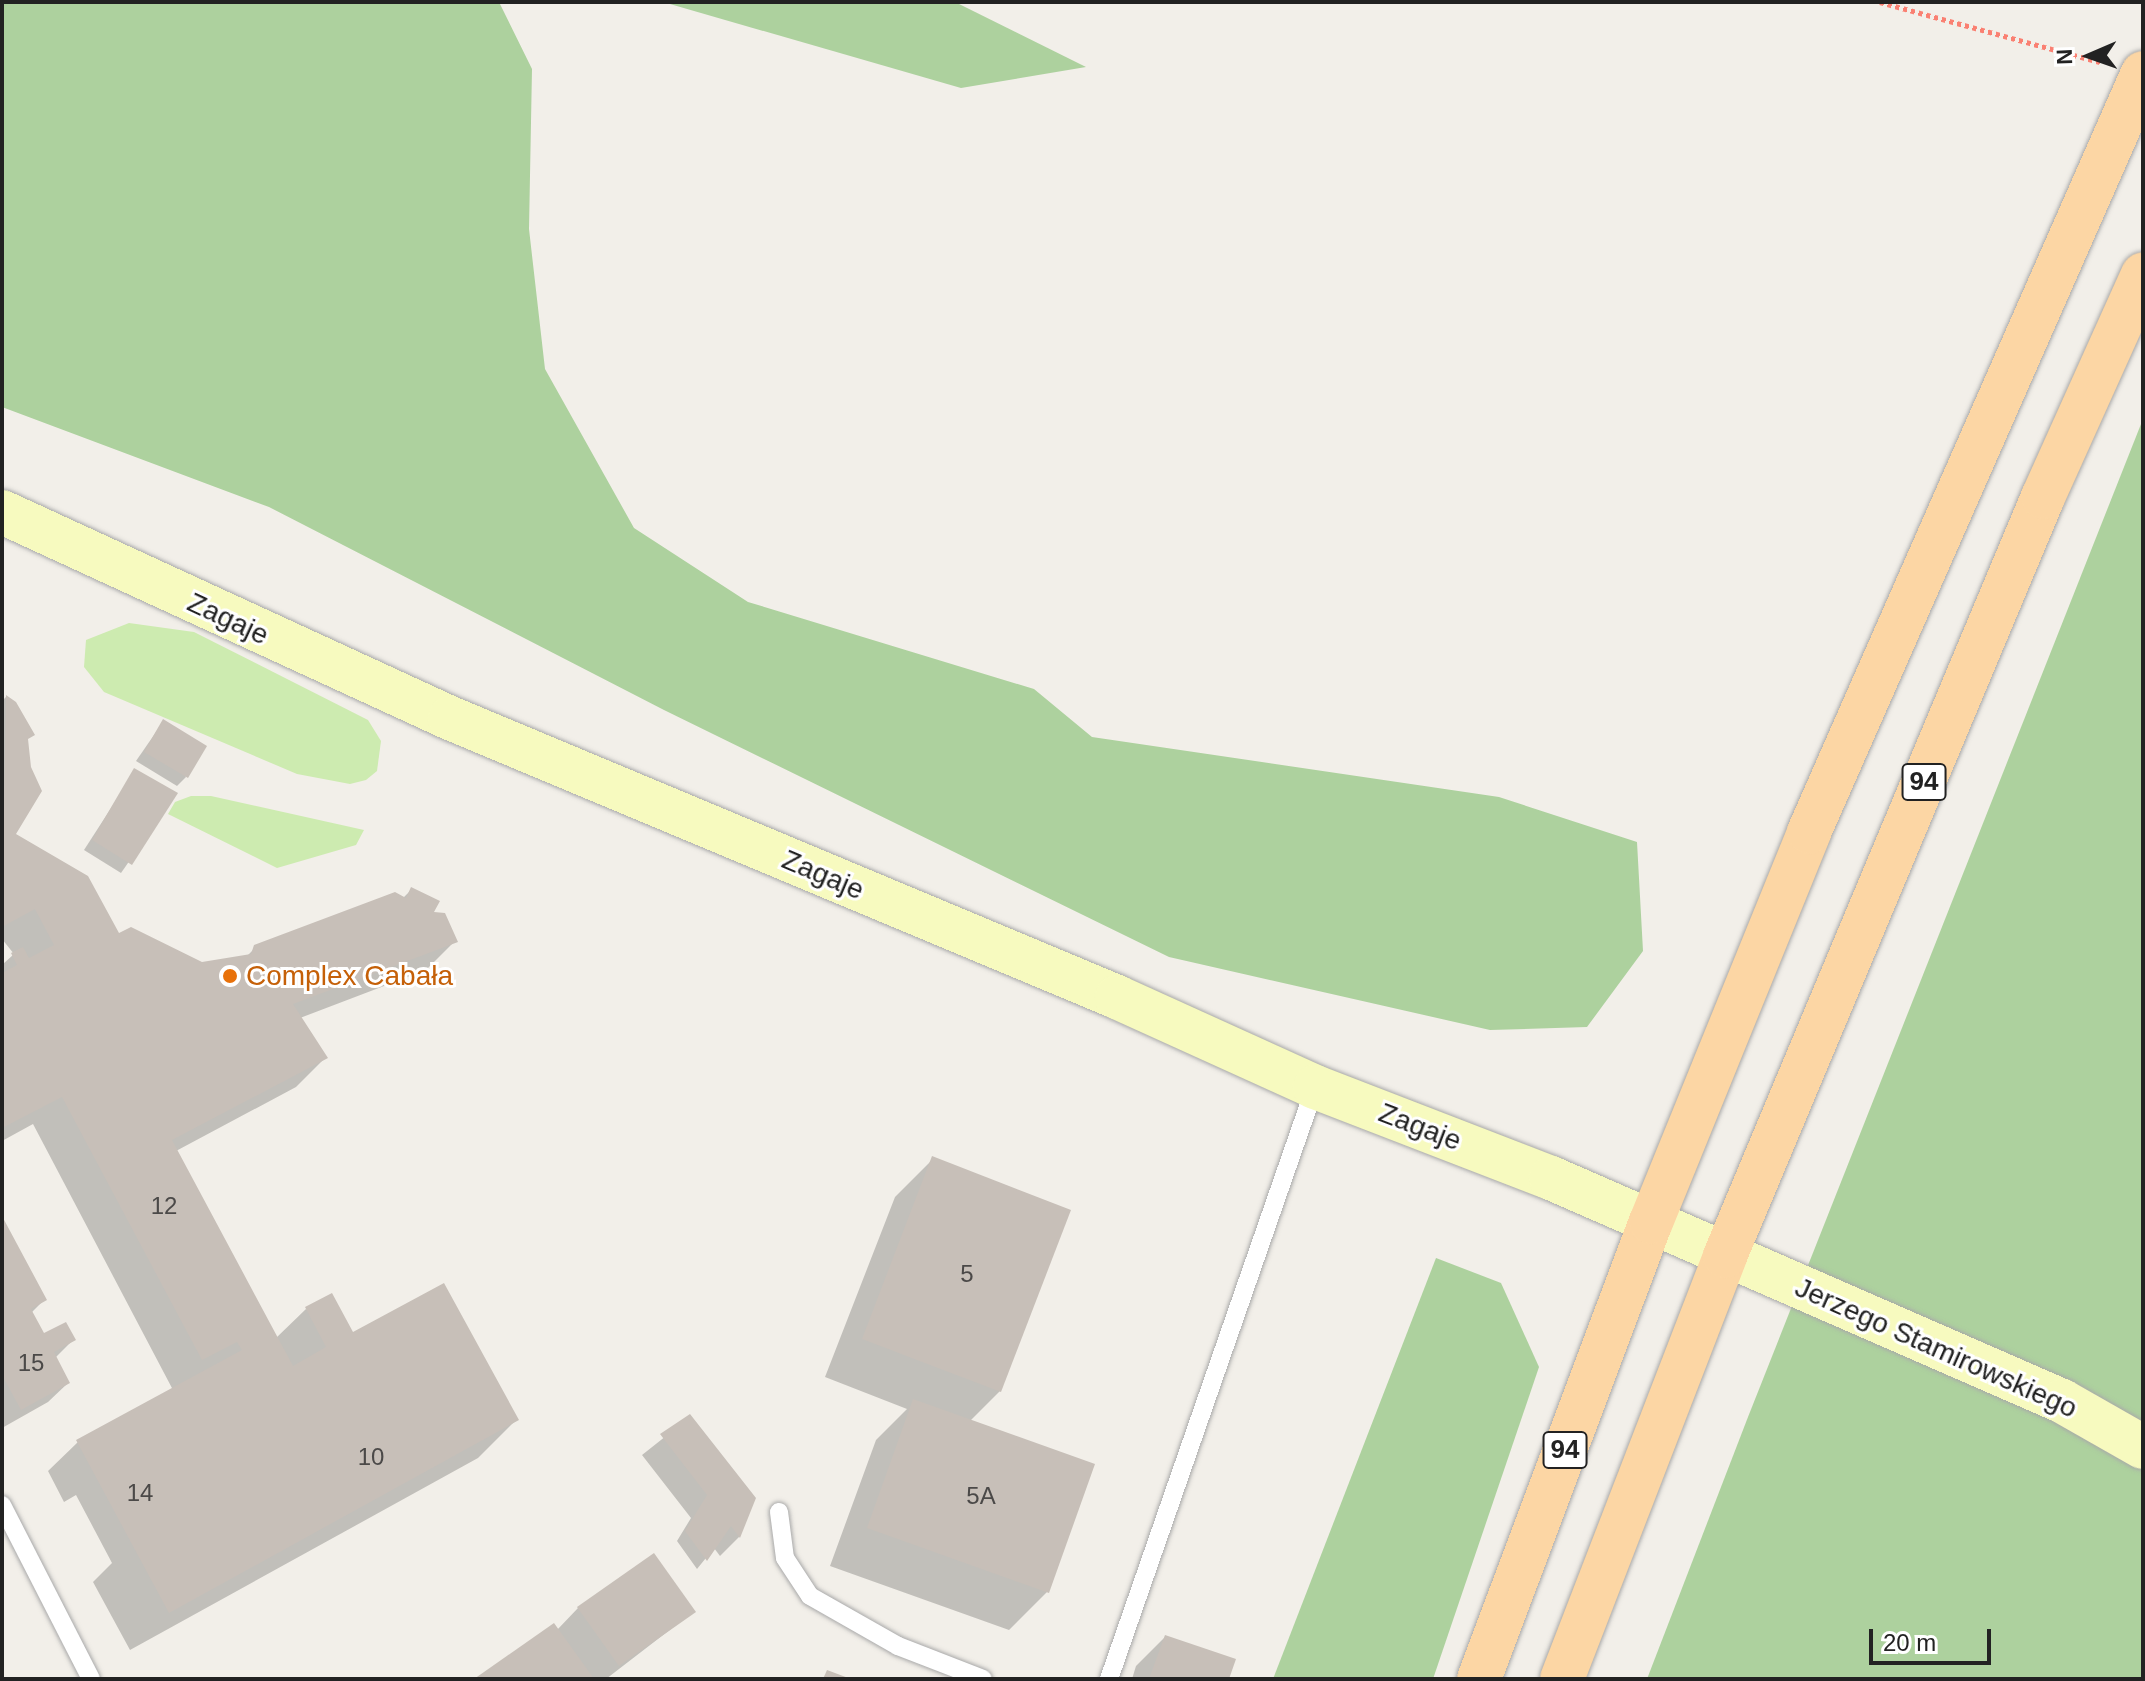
<!DOCTYPE html>
<meta charset="utf-8">
<style>
body{margin:0}
#map{position:relative;width:2145px;height:1681px;overflow:hidden;background:#f2efe9;font-family:Helvetica,sans-serif}
div>[style]{position:absolute}
.grass>*{inset:0;background:#cdebb0}
.forest>*{inset:0;background:#add19e}
.shadow>*{inset:0;background:#0003}
.building>*{inset:0;background:#c7bfb8}
.path>*{height:5px;margin-top:-2.5px;transform-origin:0;background:repeating-linear-gradient(90deg,#fa8072 0 4px,transparent 0 8px)}
.roads{filter:drop-shadow(0 0 2px #a9a9a9) drop-shadow(0 0 2px #a9a9a9)}
.lane>*{height:18px;margin:-9px;padding:0 9px;transform-origin:9px;border-radius:9px;background:#fff}
.secondary>*{height:44px;margin:-22px;padding:0 22px;transform-origin:22px;border-radius:22px;background:#f7fabf}
.primary>*{height:44px;margin:-22px;padding:0 22px;transform-origin:22px;border-radius:22px;background:#fcd6a4}
.dots>*{width:22px;height:22px;translate:-50% -50%;box-sizing:border-box;border:4px solid #fff;border-radius:50%}
span{translate:-50% -50%;white-space:nowrap;text-align:center;line-height:1.15;-webkit-text-stroke:6px #fff;paint-order:stroke}
.number-label{font-size:24px;color:#4b4948}
.number-label span{-webkit-text-stroke-width:0}
.shield-label span{padding:2px 6px;background:#fff;border:2px solid;border-radius:6px;-webkit-text-stroke-width:0}
.shield-label{font-size:26px;color:#222;font-weight:700}
.street-label{font-size:28px;color:#222}
.food-label{font-size:28px;color:#c56008}
.left{translate:0 -50%;text-align:left}
.frame{position:absolute;inset:0;border:4px solid #222;pointer-events:none}
.north{position:absolute;left:2049px;top:16px;width:80px;height:80px;-webkit-text-stroke:6px #fff;paint-order:stroke;rotate:268deg;font-size:22px;font-weight:700;line-height:32px;text-align:center;color:#222}
.north::after{content:'';display:block;margin:auto;width:28px;height:36px;background:#222;clip-path:polygon(50% 0,100% 100%,50% 72%,0 100%)}
.scale{position:absolute;left:1869px;top:1629px;width:122px;height:36px;box-sizing:border-box;border:4px solid #222;border-top:0;padding-left:10px;font-size:24px;line-height:28px;white-space:nowrap;color:#222;-webkit-text-stroke:6px #fff;paint-order:stroke}
</style>
<div id="map">
<div class="grass">
<div style="clip-path:polygon(129px 623px,194px 632px,368px 720px,381px 741px,377px 771px,366px 780px,350px 784px,297px 774px,104px 692px,84px 667px,86px 640px)"></div>
<div style="clip-path:polygon(191px 796px,211px 796px,364px 830px,356px 845px,277px 868px,168px 814px,175px 802px)"></div>
</div>
<div class="forest">
<div style="clip-path:polygon(2px 2px,499px 2px,532px 69px,529px 229px,545px 369px,634px 528px,748px 602px,1034px 689px,1092px 737px,1499px 797px,1637px 842px,1643px 951px,1587px 1027px,1490px 1030px,1169px 957px,664px 710px,269px 507px,2px 407px)"></div>
<div style="clip-path:polygon(663px 2px,955px 2px,1086px 67px,961px 88px)"></div>
<div style="clip-path:polygon(2143px 419px,2143px 1679px,1647px 1679px,1748px 1417px)"></div>
<div style="clip-path:polygon(1436px 1258px,1501px 1283px,1539px 1367px,1433px 1679px,1273px 1679px)"></div>
</div>
<div class="shadow">
<div style="clip-path:polygon(6px 697px,26px 741px,13px 835px,118px 935px,202px 964px,246px 957px,256px 947px,402px 899px,412px 889px,455px 941px,426px 970px,300px 1018px,325px 1058px,296px 1087px,176px 1151px,276px 1338px,306px 1309px,516px 1420px,478px 1458px,130px 1650px,93px 1582px,112px 1563px,76px 1495px,64px 1502px,48px 1471px,78px 1442px,173px 1390px,33px 1124px,2px 1141px,2px 965px,14px 954px,2px 939px,2px 701px)"></div>
<div style="clip-path:polygon(163px 722px,186px 777px,177px 786px,136px 761px)"></div>
<div style="clip-path:polygon(135px 771px,176px 794px,121px 873px,84px 850px)"></div>
<div style="clip-path:polygon(933px 1159px,1000px 1391px,970px 1421px,1048px 1591px,1009px 1630px,830px 1566px,876px 1440px,907px 1409px,825px 1377px,895px 1197px)"></div>
<div style="clip-path:polygon(2px 1220px,44px 1300px,31px 1313px,43px 1336px,73px 1340px,55px 1358px,68px 1383px,48px 1402px,2px 1428px)"></div>
<div style="clip-path:polygon(690px 1417px,754px 1498px,739px 1537px,720px 1556px,714px 1548px,697px 1569px,677px 1541px,691px 1518px,642px 1455px)"></div>
<div style="clip-path:polygon(578px 1608px,693px 1612px,606px 1679px,477px 1679px,557px 1630px)"></div>
<div style="clip-path:polygon(1165px 1637px,1227px 1679px,1132px 1679px,1136px 1666px)"></div>
</div>
<div class="building">
<div style="clip-path:polygon(6px 695px,16px 702px,35px 735px,28px 739px,31px 767px,42px 791px,16px 834px,88px 876px,119px 933px,131px 927px,202px 962px,251px 954px,254px 945px,395px 892px,406px 898px,411px 887px,440px 901px,434px 912px,445px 913px,458px 942px,293px 1004px,328px 1058px,172px 1140px,293px 1366px,326px 1347px,305px 1307px,332px 1293px,353px 1332px,444px 1283px,519px 1420px,169px 1613px,76px 1440px,242px 1350px,237px 1342px,202px 1360px,62px 1097px,2px 1128px,2px 973px,17px 965px,11px 953px,23px 947px,29px 958px,54px 945px,35px 909px,2px 927px)"></div>
<div style="clip-path:polygon(163px 719px,207px 746px,188px 778px,144px 752px)"></div>
<div style="clip-path:polygon(134px 768px,178px 793px,132px 865px,92px 840px)"></div>
<div style="clip-path:polygon(932px 1156px,1071px 1210px,1001px 1392px,862px 1339px)"></div>
<div style="clip-path:polygon(2px 1216px,47px 1300px,31px 1309px,44px 1333px,66px 1322px,76px 1340px,54px 1352px,70px 1383px,21px 1410px,2px 1375px)"></div>
<div style="clip-path:polygon(913px 1399px,1095px 1464px,1049px 1593px,867px 1528px)"></div>
<div style="clip-path:polygon(690px 1414px,756px 1498px,740px 1538px,731px 1526px,707px 1561px,685px 1531px,707px 1495px,660px 1434px)"></div>
<div style="clip-path:polygon(654px 1553px,696px 1612px,619px 1666px,577px 1607px)"></div>
<div style="clip-path:polygon(554px 1623px,594px 1679px,474px 1679px)"></div>
<div style="clip-path:polygon(1165px 1635px,1236px 1659px,1229px 1679px,1149px 1679px)"></div>
<div style="clip-path:polygon(827px 1670px,851px 1679px,823px 1679px)"></div>
</div>
<div class="path">
<div style="left:1880px;top:2px;width:231px;rotate:15.3deg"></div>
</div>
<div class="roads">
<div class="lane">
<div style="left:2px;top:1505px;width:195px;rotate:62.9deg"></div>
<div style="left:779px;top:1512px;width:46px;rotate:82.6deg"></div>
<div style="left:785px;top:1558px;width:45px;rotate:56.7deg"></div>
<div style="left:810px;top:1596px;width:101px;rotate:29.6deg"></div>
<div style="left:898px;top:1646px;width:91px;rotate:21.2deg"></div>
<div style="left:1109px;top:1679px;width:627px;rotate:-70.81deg"></div>
</div>
<div class="secondary">
<div style="left:2px;top:512px;width:493px;rotate:24.7deg"></div>
<div style="left:450px;top:718px;width:723px;rotate:22.7deg"></div>
<div style="left:1117px;top:997px;width:217px;rotate:24.4deg"></div>
<div style="left:1315px;top:1087px;width:253px;rotate:21.1deg"></div>
<div style="left:1551px;top:1178px;width:558px;rotate:23.58deg"></div>
<div style="left:2062px;top:1401px;width:93px;rotate:29.6deg"></div>
</div>
<div class="primary">
<div style="left:1479px;top:1679px;width:488px;rotate:-69.4deg"></div>
<div style="left:1651px;top:1222px;width:421px;rotate:-67.9deg"></div>
<div style="left:1809px;top:832px;width:829px;rotate:-66.25deg"></div>
<div style="left:1562px;top:1679px;width:453px;rotate:-68.9deg"></div>
<div style="left:1725px;top:1256px;width:823px;rotate:-67.27deg"></div>
<div style="left:2043px;top:497px;width:244px;rotate:-65.8deg"></div>
</div>
</div>
<div class="dots">
<div style="left:230px;top:976px;background:#e8710a"></div>
</div>
<div class="number-label">
<span style="left:164px;top:1206px">12</span>
<span style="left:967px;top:1274px">5</span>
<span style="left:31px;top:1363px">15</span>
<span style="left:371px;top:1457px">10</span>
<span style="left:140px;top:1493px">14</span>
<span style="left:981px;top:1496px">5A</span>
</div>
<div class="shield-label">
<span style="left:1924px;top:782px">94</span>
<span style="left:1565px;top:1450px">94</span>
</div>
<div class="street-label">
<span style="left:228px;top:619px;rotate:25deg">Zagaje</span>
<span style="left:823px;top:875px;rotate:23deg">Zagaje</span>
<span style="left:1420px;top:1127px;rotate:21deg">Zagaje</span>
<span style="left:1936px;top:1348px;rotate:24deg">Jerzego Stamirowskiego</span>
</div>
<div class="food-label">
<span class="left" style="left:246px;top:976px">Complex Cabała</span>
</div>
<div class="frame"></div>
<div class="north">N</div>
<div class="scale">20 m</div>
</div>
